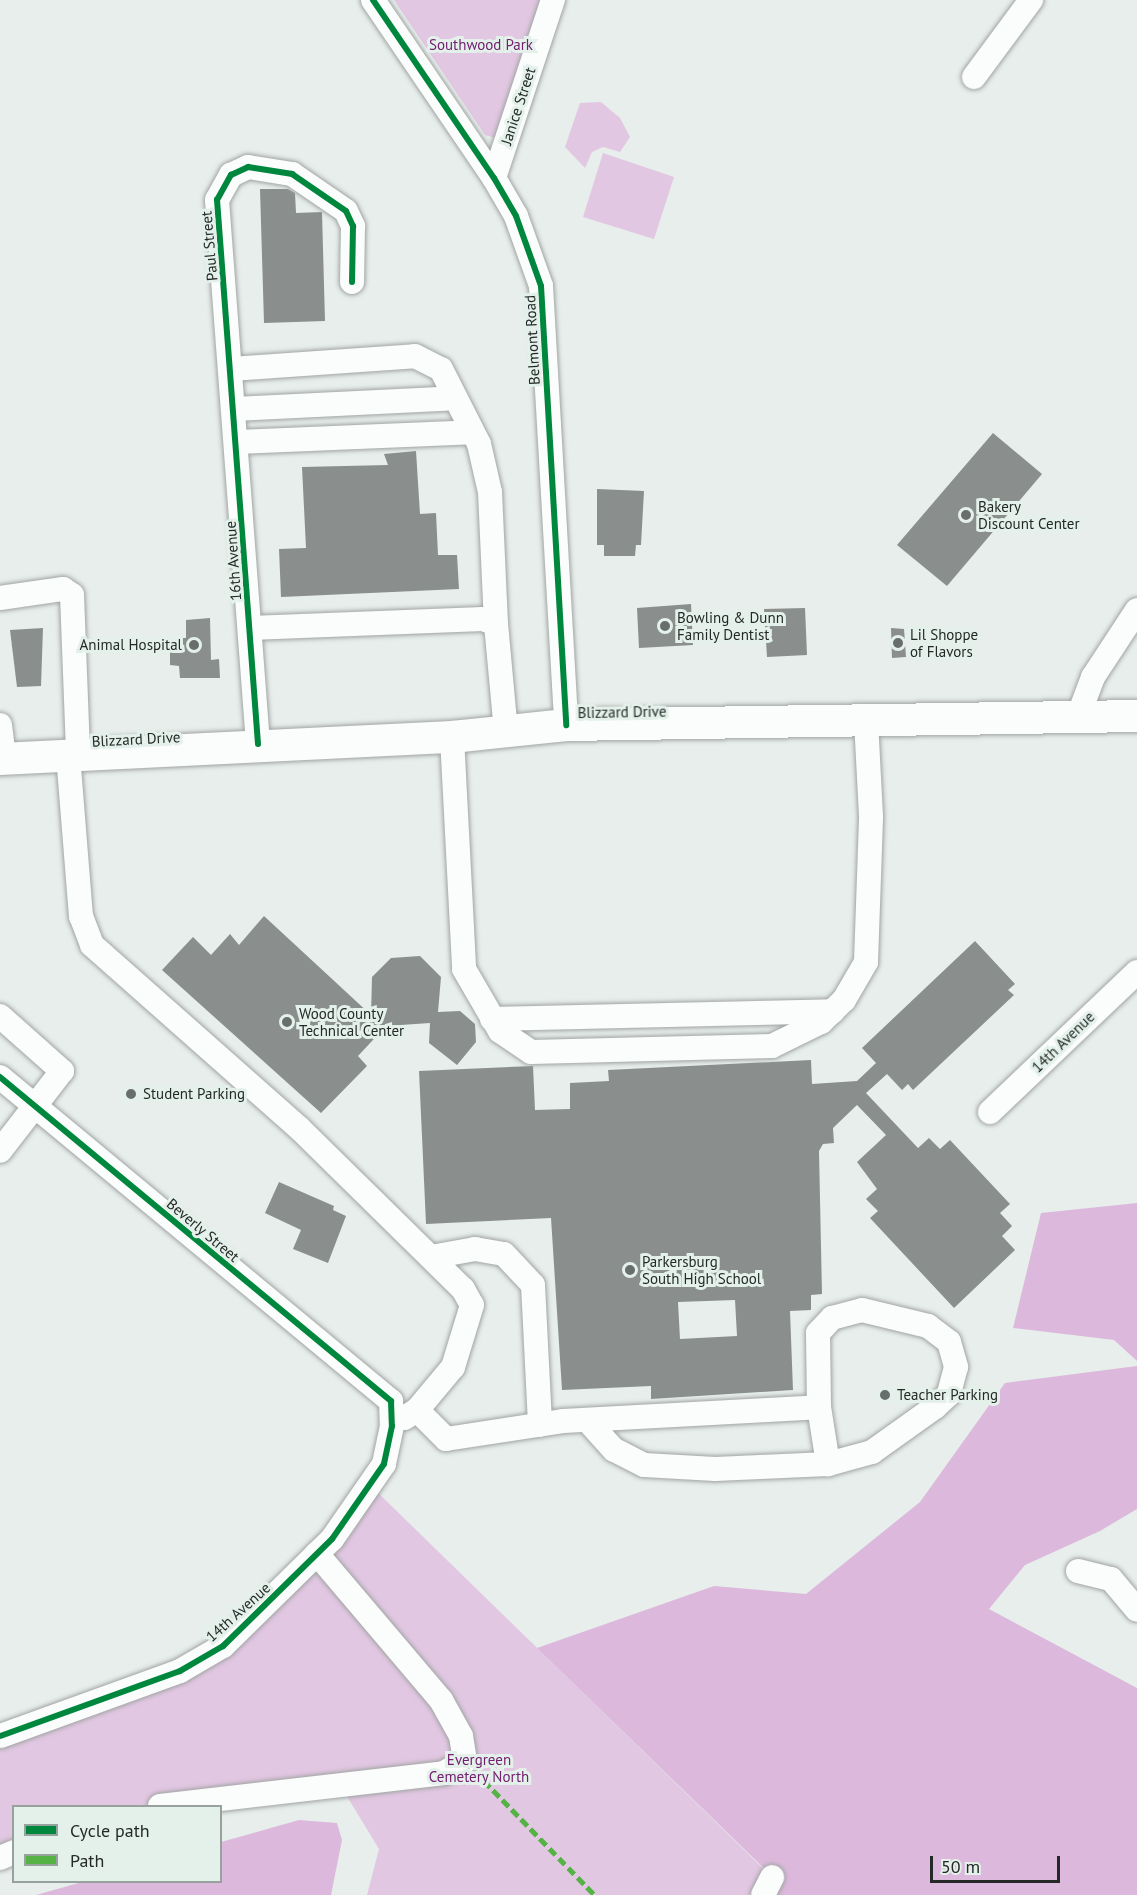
<!DOCTYPE html>
<style>
body{margin:0}
#map{position:relative;width:1137px;height:1895px;overflow:hidden;background:#e7eeeb;font-family:"PT Sans",sans-serif}
div>[style]{position:absolute}
.green>*{inset:0;background:#e2c7e2}
.forest>*{inset:0;background:#dcb9dc}
.building>*{inset:0;background:#8a8f8d}
.roads{filter:drop-shadow(0 0 2px #a1a5a4) drop-shadow(0 0 2px #a1a5a4)}
.minor>*{height:24px;margin:-12px;padding:0 12px;transform-origin:12px;border-radius:12px;background:#fbfcfc}
.major>*{height:32px;margin:-16px;padding:0 16px;transform-origin:16px;border-radius:16px;background:#fbfcfc}
.quiet>*{height:4.5px;margin-top:-2.25px;transform-origin:0;background:repeating-linear-gradient(90deg,#55b245 0 9px,transparent 0 13.5px)}
.cycleway>*{height:6px;margin:-3px;padding:0 3px;transform-origin:3px;border-radius:3px;background:#00873e}
.dots>*{width:16px;height:16px;translate:-50% -50%;box-sizing:border-box;border:3px solid #e4f1eb;border-radius:50%}
span{translate:-50% -50%;white-space:nowrap;text-align:center;line-height:1.15;-webkit-text-stroke:6px #e4f1eb;paint-order:stroke}
.park-label{font-size:15px;color:#732071}
.street-label{font-size:15px;color:#242927}
.poi-label{font-size:15px;color:#242927}
.left{translate:0 -50%;text-align:left}
.right{translate:-100% -50%;text-align:right}
.legend{position:absolute;left:12px;top:1805px;width:210px;height:78px;box-sizing:border-box;background:#e4f1eb;border:2px solid #97a19d;margin:0;padding:8px 10px;list-style:none;font-size:18px;color:#242927}
.legend li{display:flex;align-items:center;gap:12px;height:30px}
.legend b{width:30px;border:2px solid #97a19d}
.scale{position:absolute;left:930px;top:1856px;width:130px;height:27px;box-sizing:border-box;border:3px solid #242927;border-top:0;padding-left:8px;font-size:18px;line-height:21px;white-space:nowrap;color:#242927;-webkit-text-stroke:4px #e4f1eb;paint-order:stroke}
</style>
<div id="map">
<div class="green">
<div style="clip-path:polygon(394px 0,540px 0,502px 131px,496px 138px,485px 135px)"></div>
<div style="clip-path:polygon(601px 102px,620px 118px,630px 137px,620px 152px,603px 147px,592px 152px,585px 168px,565px 147px,580px 103px)"></div>
<div style="clip-path:polygon(603px 153px,674px 177px,654px 239px,583px 217px)"></div>
<div style="clip-path:polygon(370px 1485px,772px 1877px,760px 1895px,367px 1895px,379px 1849px,340px 1785px,160px 1806px,14px 1806px,13px 1852px,0 1858px,0 1736px,223px 1646px)"></div>
</div>
<div class="forest">
<div style="clip-path:polygon(1137px 1203px,1137px 1361px,1114px 1340px,1013px 1328px,1041px 1213px)"></div>
<div style="clip-path:polygon(1137px 1366px,1137px 1509px,1100px 1531px,1025px 1565px,989px 1609px,1137px 1688px,1137px 1895px,760px 1895px,772px 1876px,537px 1648px,714px 1586px,806px 1594px,920px 1502px,1005px 1383px)"></div>
<div style="clip-path:polygon(299px 1820px,337px 1823px,342px 1840px,331px 1895px,36px 1895px,82px 1882px,220px 1882px,221px 1842px)"></div>
</div>
<div class="building">
<div style="clip-path:polygon(260px 189px,288px 189px,295px 193px,296px 213px,322px 212px,325px 321px,264px 323px)"></div>
<div style="clip-path:polygon(993px 433px,1042px 474px,947px 586px,897px 545px)"></div>
<div style="clip-path:polygon(416px 451px,420px 514px,436px 513px,438px 555px,457px 555px,459px 589px,281px 597px,279px 549px,306px 548px,302px 467px,388px 465px,384px 454px)"></div>
<div style="clip-path:polygon(597px 489px,644px 491px,641px 545px,636px 545px,635px 556px,604px 556px,604px 545px,597px 545px)"></div>
<div style="clip-path:polygon(691px 604px,693px 645px,639px 648px,637px 608px)"></div>
<div style="clip-path:polygon(805px 608px,807px 655px,767px 657px,764px 609px)"></div>
<div style="clip-path:polygon(210px 618px,211px 660px,219px 659px,220px 678px,180px 678px,179px 666px,170px 665px,170px 652px,178px 651px,178px 638px,186px 638px,186px 620px)"></div>
<div style="clip-path:polygon(43px 628px,41px 686px,17px 687px,10px 630px)"></div>
<div style="clip-path:polygon(891px 628px,904px 629px,906px 657px,892px 658px)"></div>
<div style="clip-path:polygon(264px 916px,371px 1015px,372px 977px,391px 958px,420px 956px,441px 977px,438px 1012px,460px 1011px,475px 1024px,476px 1042px,457px 1065px,429px 1043px,430px 1023px,386px 1026px,358px 1056px,367px 1066px,321px 1113px,162px 970px,193px 937px,211px 955px,230px 934px,239px 945px)"></div>
<div style="clip-path:polygon(evenodd,975px 941px,1015px 984px,1008px 990px,1014px 995px,913px 1090px,908px 1084px,902px 1090px,887px 1074px,866px 1093px,918px 1148px,929px 1138px,940px 1149px,950px 1140px,1010px 1204px,1000px 1213px,1012px 1226px,1002px 1236px,1015px 1250px,954px 1308px,870px 1218px,878px 1211px,866px 1199px,877px 1189px,857px 1162px,886px 1135px,857px 1105px,833px 1128px,834px 1143px,823px 1144px,819px 1151px,822px 1294px,811px 1295px,811px 1310px,790px 1311px,793px 1390px,651px 1399px,651px 1386px,562px 1390px,551px 1218px,426px 1224px,419px 1071px,533px 1066px,535px 1110px,570px 1109px,570px 1083px,609px 1081px,608px 1070px,811px 1060px,812px 1084px,857px 1081px,876px 1063px,862px 1048px,975px 941px,735px 1300px,737px 1336px,680px 1339px,678px 1302px,735px 1300px)"></div>
<div style="clip-path:polygon(279px 1182px,334px 1206px,333px 1210px,346px 1216px,328px 1263px,293px 1249px,301px 1230px,265px 1213px)"></div>
</div>
<div class="roads">
<div class="minor">
<div style="left:373px;top:0;width:215px;rotate:55.8deg"></div>
<div style="left:494px;top:178px;width:44px;rotate:59.9deg"></div>
<div style="left:516px;top:216px;width:74px;rotate:70.3deg"></div>
<div style="left:541px;top:286px;width:440px;rotate:86.7deg"></div>
<div style="left:974px;top:77px;width:96px;rotate:-53.5deg"></div>
<div style="left:494px;top:178px;width:188px;rotate:-71.7deg"></div>
<div style="left:231px;top:369px;width:184px;rotate:-4deg"></div>
<div style="left:415px;top:356px;width:29px;rotate:27deg"></div>
<div style="left:441px;top:369px;width:84px;rotate:63.1deg"></div>
<div style="left:479px;top:444px;width:49px;rotate:77.1deg"></div>
<div style="left:490px;top:492px;width:132px;rotate:87.4deg"></div>
<div style="left:234px;top:409px;width:221px;rotate:-2.8deg"></div>
<div style="left:237px;top:442px;width:235px;rotate:-2.4deg"></div>
<div style="left:0;top:598px;width:64px;rotate:-8.1deg"></div>
<div style="left:63px;top:589px;width:11px;rotate:34deg"></div>
<div style="left:72px;top:595px;width:159px;rotate:87.8deg"></div>
<div style="left:250px;top:628px;width:233px;rotate:-2.2deg"></div>
<div style="left:483px;top:619px;width:14px;rotate:21deg"></div>
<div style="left:496px;top:624px;width:108px;rotate:84.7deg"></div>
<div style="left:1078px;top:717px;width:43px;rotate:-69.4deg"></div>
<div style="left:1093px;top:677px;width:80px;rotate:-56.7deg"></div>
<div style="left:0;top:725px;width:33px;rotate:83deg"></div>
<div style="left:452px;top:737px;width:232px;rotate:87deg"></div>
<div style="left:464px;top:969px;width:72px;rotate:59.9deg"></div>
<div style="left:500px;top:1031px;width:37px;rotate:34deg"></div>
<div style="left:531px;top:1052px;width:241px;rotate:-1.4deg"></div>
<div style="left:772px;top:1046px;width:55px;rotate:-26.1deg"></div>
<div style="left:821px;top:1022px;width:32px;rotate:-44deg"></div>
<div style="left:844px;top:1000px;width:44px;rotate:-59.9deg"></div>
<div style="left:866px;top:962px;width:146px;rotate:-88deg"></div>
<div style="left:871px;top:816px;width:96px;rotate:-93deg"></div>
<div style="left:258px;top:744px;width:546px;rotate:-94.31deg"></div>
<div style="left:217px;top:200px;width:29px;rotate:-61deg"></div>
<div style="left:231px;top:175px;width:19px;rotate:-25deg"></div>
<div style="left:248px;top:167px;width:45px;rotate:9deg"></div>
<div style="left:292px;top:174px;width:65px;rotate:34.4deg"></div>
<div style="left:346px;top:211px;width:17px;rotate:65deg"></div>
<div style="left:353px;top:226px;width:56px;rotate:91deg"></div>
<div style="left:68px;top:755px;width:162px;rotate:85.4deg"></div>
<div style="left:81px;top:916px;width:31px;rotate:69deg"></div>
<div style="left:92px;top:945px;width:276px;rotate:41.5deg"></div>
<div style="left:299px;top:1128px;width:230px;rotate:44.5deg"></div>
<div style="left:463px;top:1289px;width:18px;rotate:61deg"></div>
<div style="left:472px;top:1305px;width:65px;rotate:107deg"></div>
<div style="left:453px;top:1367px;width:56px;rotate:129.9deg"></div>
<div style="left:417px;top:1410px;width:15px;rotate:148deg"></div>
<div style="left:0;top:1016px;width:83px;rotate:41.6deg"></div>
<div style="left:62px;top:1071px;width:101px;rotate:127.8deg"></div>
<div style="left:492px;top:1019px;width:341px;rotate:-1.3deg"></div>
<div style="left:0;top:1077px;width:508px;rotate:39.65deg"></div>
<div style="left:391px;top:1401px;width:25px;rotate:88deg"></div>
<div style="left:392px;top:1426px;width:39px;rotate:102deg"></div>
<div style="left:384px;top:1464px;width:91px;rotate:124.7deg"></div>
<div style="left:332px;top:1539px;width:153px;rotate:135.5deg"></div>
<div style="left:223px;top:1646px;width:50px;rotate:149.8deg"></div>
<div style="left:180px;top:1671px;width:191px;rotate:160.1deg"></div>
<div style="left:990px;top:1112px;width:203px;rotate:-43.6deg"></div>
<div style="left:431px;top:1257px;width:45px;rotate:-10.3deg"></div>
<div style="left:475px;top:1249px;width:29px;rotate:10deg"></div>
<div style="left:504px;top:1254px;width:42px;rotate:46.9deg"></div>
<div style="left:533px;top:1285px;width:140px;rotate:87.1deg"></div>
<div style="left:819px;top:1407px;width:58px;rotate:81deg"></div>
<div style="left:417px;top:1410px;width:41px;rotate:45deg"></div>
<div style="left:446px;top:1439px;width:118px;rotate:-8.7deg"></div>
<div style="left:563px;top:1421px;width:256px;rotate:-3.1deg"></div>
<div style="left:819px;top:1407px;width:74px;rotate:-90.8deg"></div>
<div style="left:818px;top:1333px;width:21px;rotate:-47deg"></div>
<div style="left:832px;top:1318px;width:31px;rotate:-15deg"></div>
<div style="left:862px;top:1310px;width:68px;rotate:13.6deg"></div>
<div style="left:928px;top:1326px;width:26px;rotate:37deg"></div>
<div style="left:949px;top:1342px;width:26px;rotate:74deg"></div>
<div style="left:956px;top:1367px;width:28px;rotate:105deg"></div>
<div style="left:949px;top:1394px;width:19px;rotate:137deg"></div>
<div style="left:935px;top:1407px;width:77px;rotate:144.5deg"></div>
<div style="left:872px;top:1452px;width:46px;rotate:164.7deg"></div>
<div style="left:828px;top:1464px;width:113px;rotate:177.5deg"></div>
<div style="left:715px;top:1469px;width:71px;rotate:-176.8deg"></div>
<div style="left:644px;top:1465px;width:34px;rotate:-153deg"></div>
<div style="left:614px;top:1450px;width:40px;rotate:-132deg"></div>
<div style="left:1078px;top:1571px;width:34px;rotate:14deg"></div>
<div style="left:1111px;top:1579px;width:40px;rotate:50deg"></div>
<div style="left:160px;top:1806px;width:286px;rotate:-6.6deg"></div>
<div style="left:444px;top:1773px;width:24px;rotate:-30deg"></div>
<div style="left:465px;top:1761px;width:25px;rotate:-99deg"></div>
<div style="left:461px;top:1736px;width:41px;rotate:-119.1deg"></div>
<div style="left:441px;top:1700px;width:192px;rotate:-130.3deg"></div>
<div style="left:0;top:1858px;width:15px;rotate:-23deg"></div>
<div style="left:763px;top:1895px;width:20px;rotate:-63deg"></div>
</div>
<div class="major">
<div style="left:0;top:759px;width:453px;rotate:-2.8deg"></div>
<div style="left:452px;top:737px;width:115px;rotate:-6deg"></div>
<div style="left:566px;top:725px;width:571px;rotate:-0.9deg"></div>
</div>
</div>
<div class="quiet">
<div style="left:465px;top:1761px;width:187px;rotate:45.9deg"></div>
</div>
<div class="cycleway">
<div style="left:373px;top:0;width:215px;rotate:55.8deg"></div>
<div style="left:494px;top:178px;width:44px;rotate:59.9deg"></div>
<div style="left:516px;top:216px;width:74px;rotate:70.3deg"></div>
<div style="left:541px;top:286px;width:440px;rotate:86.7deg"></div>
<div style="left:258px;top:744px;width:546px;rotate:-94.31deg"></div>
<div style="left:217px;top:200px;width:29px;rotate:-61deg"></div>
<div style="left:231px;top:175px;width:19px;rotate:-25deg"></div>
<div style="left:248px;top:167px;width:45px;rotate:9deg"></div>
<div style="left:292px;top:174px;width:65px;rotate:34.4deg"></div>
<div style="left:346px;top:211px;width:17px;rotate:65deg"></div>
<div style="left:353px;top:226px;width:56px;rotate:91deg"></div>
<div style="left:0;top:1077px;width:508px;rotate:39.65deg"></div>
<div style="left:391px;top:1401px;width:25px;rotate:88deg"></div>
<div style="left:392px;top:1426px;width:39px;rotate:102deg"></div>
<div style="left:384px;top:1464px;width:91px;rotate:124.7deg"></div>
<div style="left:332px;top:1539px;width:153px;rotate:135.5deg"></div>
<div style="left:223px;top:1646px;width:50px;rotate:149.8deg"></div>
<div style="left:180px;top:1671px;width:191px;rotate:160.1deg"></div>
</div>
<div class="dots">
<div style="left:966px;top:515px;background:#686e6c"></div>
<div style="left:665px;top:626px;background:#686e6c"></div>
<div style="left:898px;top:643px;background:#686e6c"></div>
<div style="left:194px;top:645px;background:#686e6c"></div>
<div style="left:287px;top:1022px;background:#686e6c"></div>
<div style="left:131px;top:1094px;background:#686e6c"></div>
<div style="left:630px;top:1270px;background:#686e6c"></div>
<div style="left:885px;top:1395px;background:#686e6c"></div>
</div>
<div class="park-label">
<span style="left:481px;top:45px">Southwood Park</span>
<span style="left:479px;top:1768px">Evergreen<br>Cemetery North</span>
</div>
<div class="street-label">
<span style="left:518px;top:106px;rotate:-72deg">Janice Street</span>
<span style="left:209px;top:246px;rotate:-95deg">Paul Street</span>
<span style="left:532px;top:340px;rotate:-93deg">Belmont Road</span>
<span style="left:233px;top:561px;rotate:-94deg">16th Avenue</span>
<span style="left:622px;top:712px;rotate:-1deg">Blizzard Drive</span>
<span style="left:136px;top:739px;rotate:-3deg">Blizzard Drive</span>
<span style="left:1063px;top:1042px;rotate:-44deg">14th Avenue</span>
<span style="left:203px;top:1230px;rotate:40deg">Beverly Street</span>
<span style="left:238px;top:1612px;rotate:-42deg">14th Avenue</span>
</div>
<div class="poi-label">
<span class="left" style="left:978px;top:515px">Bakery<br>Discount Center</span>
<span class="left" style="left:677px;top:626px">Bowling &amp; Dunn<br>Family Dentist</span>
<span class="left" style="left:910px;top:643px">Lil Shoppe<br>of Flavors</span>
<span class="right" style="left:182px;top:645px">Animal Hospital</span>
<span class="left" style="left:299px;top:1022px">Wood County<br>Technical Center</span>
<span class="left" style="left:143px;top:1094px">Student Parking</span>
<span class="left" style="left:642px;top:1270px">Parkersburg<br>South High School</span>
<span class="left" style="left:897px;top:1395px">Teacher Parking</span>
</div>
<ul class="legend">
<li><b style="height:8px;background:#00873e"></b>Cycle path</li>
<li><b style="height:8px;background:#55b245"></b>Path</li>
</ul>
<div class="scale">50 m</div>
</div>
